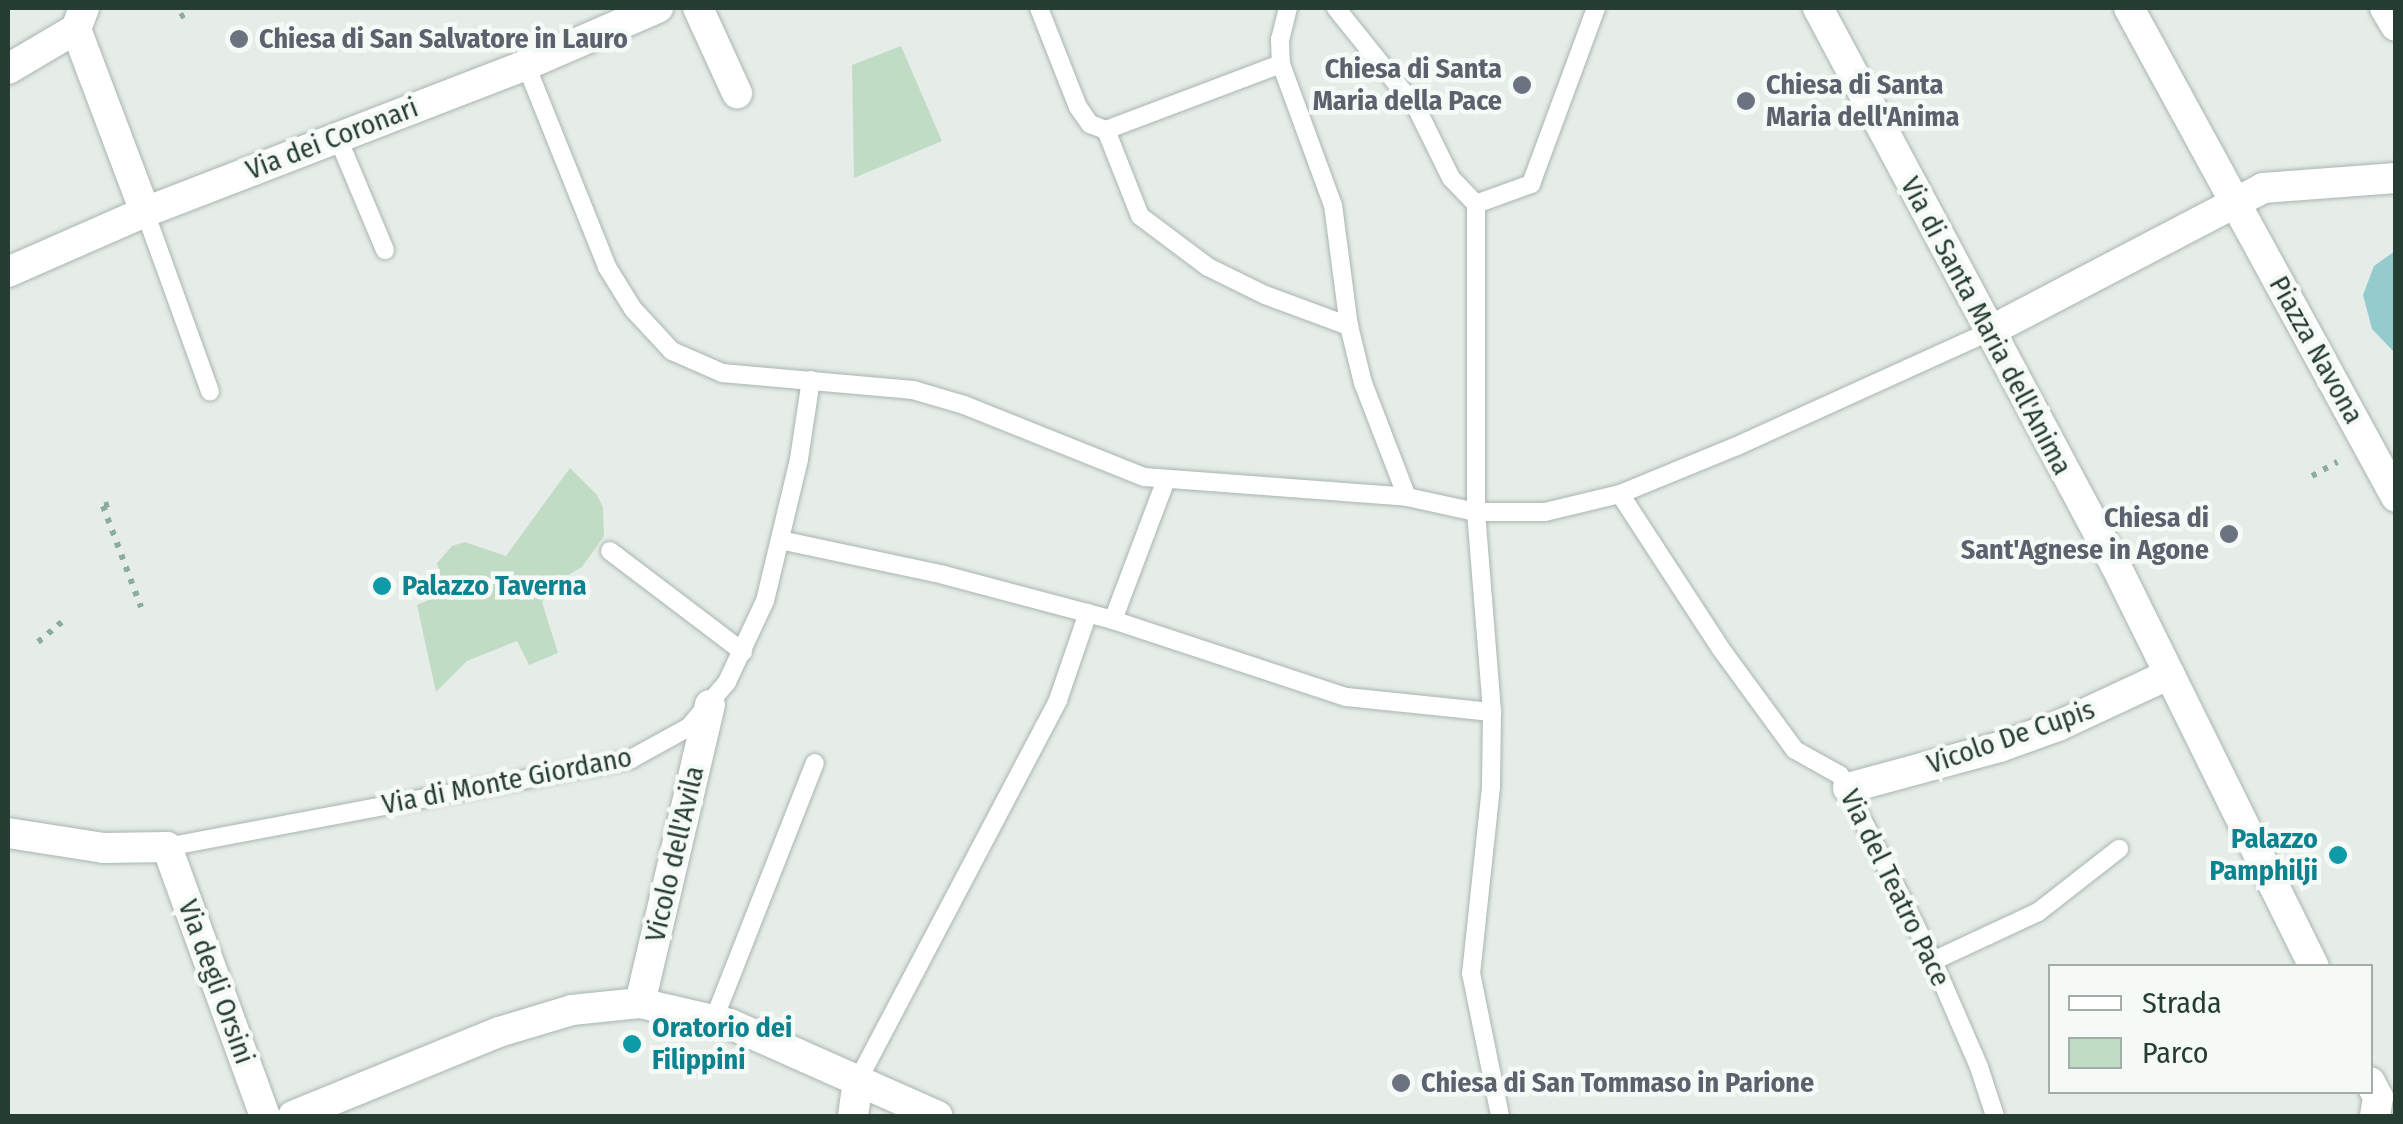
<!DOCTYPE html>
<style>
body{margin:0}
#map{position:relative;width:2403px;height:1124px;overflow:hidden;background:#e6ede9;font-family:"Fira Sans Condensed",sans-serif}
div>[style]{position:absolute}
.green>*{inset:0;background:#c1dcc4}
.water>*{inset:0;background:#94cbcc}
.path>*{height:6px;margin-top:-3px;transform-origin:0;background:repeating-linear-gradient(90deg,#8aad9d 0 5px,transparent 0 13px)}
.roads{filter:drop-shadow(0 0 2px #a9b5af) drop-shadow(0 0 2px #a9b5af)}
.lane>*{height:18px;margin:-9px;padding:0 9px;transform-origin:9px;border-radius:9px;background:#fff}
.street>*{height:30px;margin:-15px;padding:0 15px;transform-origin:15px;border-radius:15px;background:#fff}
.dots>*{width:28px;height:28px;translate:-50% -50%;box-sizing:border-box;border:5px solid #f6faf7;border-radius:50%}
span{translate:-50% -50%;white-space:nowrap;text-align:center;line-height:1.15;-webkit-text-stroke:9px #f6faf7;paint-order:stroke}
.worship-label{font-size:28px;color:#5b616d;font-weight:700}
.left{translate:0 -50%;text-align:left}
.right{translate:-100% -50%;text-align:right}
.street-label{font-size:28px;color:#263d34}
.culture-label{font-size:28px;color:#0d838f;font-weight:700}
.frame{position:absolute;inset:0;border:10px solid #263d34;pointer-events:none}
.legend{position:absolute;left:2048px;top:964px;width:325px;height:130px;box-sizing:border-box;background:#f6faf7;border:2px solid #a3aea9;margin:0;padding:12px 18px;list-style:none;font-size:30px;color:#263d34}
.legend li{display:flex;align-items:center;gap:20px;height:50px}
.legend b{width:50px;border:2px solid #a3aea9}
</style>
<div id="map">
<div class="green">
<div style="clip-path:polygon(901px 46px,942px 141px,854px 178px,852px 65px)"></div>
<div style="clip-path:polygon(570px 468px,597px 495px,603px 507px,604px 536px,582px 567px,556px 582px,542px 602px,558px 653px,529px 665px,517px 641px,467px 661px,436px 692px,417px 605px,445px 593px,437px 563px,452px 546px,465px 542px,506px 556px)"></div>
</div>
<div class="water">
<div style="clip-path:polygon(2395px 251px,2395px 353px,2372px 329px,2363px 295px,2374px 266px)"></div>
</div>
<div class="path">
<div style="left:180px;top:17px;width:10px;rotate:-29deg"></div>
<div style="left:2312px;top:476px;width:29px;rotate:-29deg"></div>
<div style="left:109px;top:504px;width:6px;rotate:162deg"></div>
<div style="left:103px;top:506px;width:108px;rotate:69.4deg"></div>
<div style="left:38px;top:642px;width:31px;rotate:-40deg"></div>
</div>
<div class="roads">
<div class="lane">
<div style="left:1039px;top:8px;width:106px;rotate:68.5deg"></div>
<div style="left:1078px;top:107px;width:21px;rotate:55deg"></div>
<div style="left:1090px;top:124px;width:17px;rotate:21deg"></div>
<div style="left:1106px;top:130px;width:92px;rotate:68.4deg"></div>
<div style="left:1140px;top:216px;width:85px;rotate:36.9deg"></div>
<div style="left:1208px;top:267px;width:64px;rotate:26.2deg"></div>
<div style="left:1265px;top:295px;width:90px;rotate:20.3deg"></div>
<div style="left:1288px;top:8px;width:32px;rotate:104deg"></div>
<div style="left:1280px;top:39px;width:25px;rotate:88deg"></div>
<div style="left:1281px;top:64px;width:150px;rotate:69.8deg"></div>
<div style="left:1333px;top:205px;width:122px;rotate:82.5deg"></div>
<div style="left:1349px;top:326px;width:59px;rotate:76.2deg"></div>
<div style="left:1363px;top:383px;width:122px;rotate:68.9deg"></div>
<div style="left:1336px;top:8px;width:129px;rotate:51.3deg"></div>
<div style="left:1417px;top:109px;width:77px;rotate:63.8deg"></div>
<div style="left:1451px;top:178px;width:36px;rotate:46deg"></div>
<div style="left:526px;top:65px;width:218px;rotate:68.1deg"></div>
<div style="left:607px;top:267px;width:49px;rotate:58.2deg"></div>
<div style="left:633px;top:309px;width:57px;rotate:47.1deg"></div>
<div style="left:672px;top:351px;width:55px;rotate:23.7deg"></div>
<div style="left:722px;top:373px;width:192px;rotate:5.1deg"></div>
<div style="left:913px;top:390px;width:53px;rotate:16.4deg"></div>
<div style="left:964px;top:405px;width:194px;rotate:21.8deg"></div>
<div style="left:1144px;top:477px;width:264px;rotate:4.3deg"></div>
<div style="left:1407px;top:497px;width:71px;rotate:12.3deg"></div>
<div style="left:1476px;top:512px;width:69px"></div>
<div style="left:1545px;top:512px;width:77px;rotate:-13.5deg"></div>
<div style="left:1620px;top:494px;width:126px;rotate:-22.3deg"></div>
<div style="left:1737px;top:446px;width:276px;rotate:-24.4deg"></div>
<div style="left:1106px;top:130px;width:187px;rotate:-20.7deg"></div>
<div style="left:337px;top:136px;width:124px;rotate:67.2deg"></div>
<div style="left:1476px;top:204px;width:308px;rotate:90deg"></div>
<div style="left:1476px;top:512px;width:201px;rotate:85.4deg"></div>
<div style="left:1492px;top:712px;width:75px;rotate:90.8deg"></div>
<div style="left:1491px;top:787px;width:187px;rotate:96.1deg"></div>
<div style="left:1471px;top:973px;width:146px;rotate:78.5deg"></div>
<div style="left:1476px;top:204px;width:59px;rotate:-20deg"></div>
<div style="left:1531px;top:184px;width:188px;rotate:-69.7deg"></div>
<div style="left:145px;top:212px;width:191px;rotate:70.1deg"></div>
<div style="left:1620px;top:494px;width:185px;rotate:56.9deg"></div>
<div style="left:1721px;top:649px;width:125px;rotate:53.8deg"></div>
<div style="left:1795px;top:750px;width:51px;rotate:29.1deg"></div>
<div style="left:1840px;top:775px;width:208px;rotate:63.4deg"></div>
<div style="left:1933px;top:961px;width:116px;rotate:66.5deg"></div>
<div style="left:1979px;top:1067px;width:52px;rotate:71.9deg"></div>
<div style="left:780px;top:540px;width:168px;rotate:12deg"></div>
<div style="left:944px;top:575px;width:175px;rotate:14.9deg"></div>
<div style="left:1113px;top:620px;width:245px;rotate:18.3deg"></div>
<div style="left:1346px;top:697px;width:147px;rotate:5.9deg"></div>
<div style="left:610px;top:551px;width:167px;rotate:37.2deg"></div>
<div style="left:1113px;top:620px;width:150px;rotate:-69.3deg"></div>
<div style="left:167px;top:847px;width:472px;rotate:-10.7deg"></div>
<div style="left:631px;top:759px;width:66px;rotate:-28.9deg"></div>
<div style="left:689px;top:727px;width:59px;rotate:-49.8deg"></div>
<div style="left:727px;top:682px;width:89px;rotate:-64.9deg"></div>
<div style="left:765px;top:601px;width:146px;rotate:-76.5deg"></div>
<div style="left:799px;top:459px;width:80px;rotate:-81.4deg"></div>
<div style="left:1933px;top:961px;width:116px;rotate:-25deg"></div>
<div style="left:2038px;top:912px;width:103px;rotate:-37.9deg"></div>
<div style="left:714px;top:1019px;width:275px;rotate:-68.5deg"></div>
<div style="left:858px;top:1080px;width:429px;rotate:-62.2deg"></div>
<div style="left:1058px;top:700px;width:92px;rotate:-71deg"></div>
</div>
<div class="street">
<div style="left:698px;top:8px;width:94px;rotate:65.4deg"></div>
<div style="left:1818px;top:8px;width:633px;rotate:61.9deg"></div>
<div style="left:2116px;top:566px;width:446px;rotate:63.7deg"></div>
<div style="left:2129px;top:8px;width:557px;rotate:61.36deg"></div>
<div style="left:2385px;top:8px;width:21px;rotate:59deg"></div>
<div style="left:76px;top:29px;width:196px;rotate:69.3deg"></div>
<div style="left:8px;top:69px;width:79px;rotate:-30.5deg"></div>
<div style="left:76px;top:29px;width:22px;rotate:-69deg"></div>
<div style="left:8px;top:272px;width:150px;rotate:-23.7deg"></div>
<div style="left:145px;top:212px;width:408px;rotate:-21.1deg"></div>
<div style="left:526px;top:65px;width:144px;rotate:-23.4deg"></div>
<div style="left:1988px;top:332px;width:310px;rotate:-27.6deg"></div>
<div style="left:2263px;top:188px;width:133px;rotate:-4.3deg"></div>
<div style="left:1848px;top:788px;width:157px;rotate:-15.1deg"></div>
<div style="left:2000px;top:747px;width:62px;rotate:-19.9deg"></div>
<div style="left:2058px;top:726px;width:123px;rotate:-24.9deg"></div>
<div style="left:8px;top:833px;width:97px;rotate:8.9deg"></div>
<div style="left:104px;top:848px;width:63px;rotate:-0.9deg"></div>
<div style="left:167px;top:847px;width:286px;rotate:70deg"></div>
<div style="left:640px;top:1003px;width:306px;rotate:-76.8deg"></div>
<div style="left:2370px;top:1082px;width:17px;rotate:62deg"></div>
<div style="left:2378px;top:1097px;width:19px;rotate:99deg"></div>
<div style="left:293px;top:1116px;width:222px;rotate:-22.2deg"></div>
<div style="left:499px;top:1032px;width:76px;rotate:-16.8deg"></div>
<div style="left:572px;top:1010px;width:68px;rotate:-5.9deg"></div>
<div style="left:640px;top:1003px;width:92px;rotate:13.1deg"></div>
<div style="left:730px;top:1024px;width:227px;rotate:23.9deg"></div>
<div style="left:853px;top:1116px;width:36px;rotate:-82deg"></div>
</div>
</div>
<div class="dots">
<div style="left:239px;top:39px;background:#6b7280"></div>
<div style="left:1522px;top:85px;background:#6b7280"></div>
<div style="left:1746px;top:101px;background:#6b7280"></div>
<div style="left:2229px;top:534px;background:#6b7280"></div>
<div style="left:382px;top:586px;background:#0f9aa8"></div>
<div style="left:2338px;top:855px;background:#0f9aa8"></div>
<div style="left:632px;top:1044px;background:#0f9aa8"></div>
<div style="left:1401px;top:1083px;background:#6b7280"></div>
</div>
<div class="worship-label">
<span class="left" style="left:259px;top:39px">Chiesa di San Salvatore in Lauro</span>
<span class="right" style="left:1502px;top:85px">Chiesa di Santa<br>Maria della Pace</span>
<span class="left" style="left:1766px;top:101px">Chiesa di Santa<br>Maria dell'Anima</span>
<span class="right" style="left:2209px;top:534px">Chiesa di<br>Sant'Agnese in Agone</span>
<span class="left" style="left:1421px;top:1083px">Chiesa di San Tommaso in Parione</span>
</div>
<div class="street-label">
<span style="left:332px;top:139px;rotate:-21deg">Via dei Coronari</span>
<span style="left:1986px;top:326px;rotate:62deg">Via di Santa Maria dell'Anima</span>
<span style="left:2316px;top:350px;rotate:61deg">Piazza Navona</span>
<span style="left:2011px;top:737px;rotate:-19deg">Vicolo De Cupis</span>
<span style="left:507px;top:781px;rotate:-11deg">Via di Monte Giordano</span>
<span style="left:675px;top:854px;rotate:-77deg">Vicolo dell'Avila</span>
<span style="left:1895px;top:888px;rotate:64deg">Via del Teatro Pace</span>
<span style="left:216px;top:982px;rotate:70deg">Via degli Orsini</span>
</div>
<div class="culture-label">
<span class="left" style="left:402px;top:586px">Palazzo Taverna</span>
<span class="right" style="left:2318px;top:855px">Palazzo<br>Pamphilji</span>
<span class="left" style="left:652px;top:1044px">Oratorio dei<br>Filippini</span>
</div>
<div class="frame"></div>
<ul class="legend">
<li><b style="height:12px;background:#fff"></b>Strada</li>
<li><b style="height:28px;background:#c1dcc4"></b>Parco</li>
</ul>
</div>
